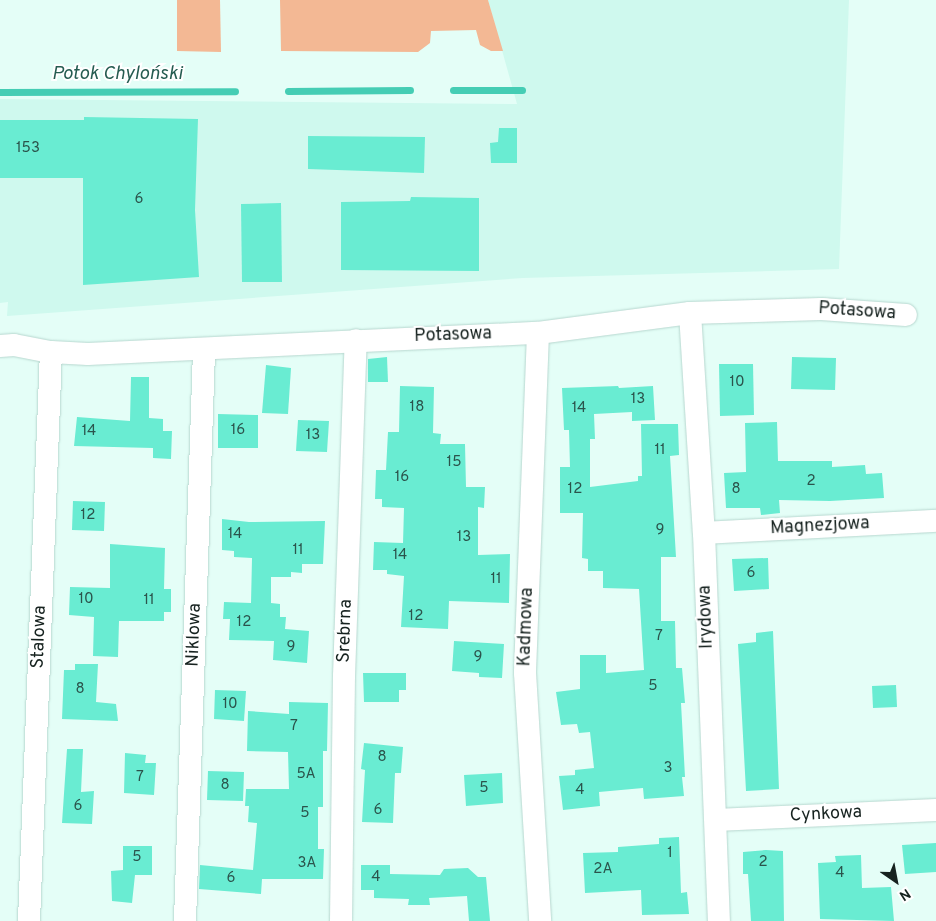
<!DOCTYPE html>
<meta charset="utf-8">
<style>
body{margin:0}
#map{position:relative;width:936px;height:921px;overflow:hidden;background:#e4fef7;font-family:Overpass,sans-serif}
div>[style]{position:absolute}
.built>*{inset:0;background:#cff9ee}
.green>*{inset:0;background:#f3b894}
.stream>*{height:7px;margin:-3.5px;padding:0 3.5px;transform-origin:3.5px;border-radius:3.5px;background:#45cdb4}
.building>*{inset:0;background:#69ecd2}
.roads{filter:drop-shadow(0 0 1px #b7d7cf) drop-shadow(0 0 1px #b7d7cf)}
.street>*{height:22px;margin:-11px;padding:0 11px;transform-origin:11px;border-radius:11px;background:#fff}
span{translate:-50% -50%;white-space:nowrap;text-align:center;line-height:1.15;-webkit-text-stroke:4px #fff;paint-order:stroke}
.number-label{font-size:15px;color:#2b544c}
.number-label span{-webkit-text-stroke-width:0}
.street-label{font-size:18px;color:#16221f}
.water-label{font-size:19px;color:#255c51;font-style:italic}
.north{position:absolute;left:871px;top:856px;width:50px;height:50px;-webkit-text-stroke:4px #fff;paint-order:stroke;rotate:147deg;font-size:14px;font-weight:700;line-height:20px;text-align:center;color:#16221f}
.north::after{content:'';display:block;margin:auto;width:18px;height:22px;background:#16221f;clip-path:polygon(50% 0,100% 100%,50% 72%,0 100%)}
</style>
<div id="map">
<div class="built">
<div style="clip-path:polygon(488px 0,849px 0,839px 269px,523px 278px,7px 316px,8px 302px,0 303px,0 99px,517px 104px)"></div>
</div>
<div class="green">
<div style="clip-path:polygon(177px 0,220px 0,221px 52px,177px 51px)"></div>
<div style="clip-path:polygon(280px 0,488px 0,503px 51px,491px 51px,480px 45px,476px 30px,431px 31px,430px 43px,418px 52px,281px 51px)"></div>
</div>
<div class="stream">
<div style="left:453px;top:90px;width:69px"></div>
<div style="left:288px;top:91px;width:122px;rotate:-0.5deg"></div>
<div style="left:0;top:92px;width:235px;rotate:-0.2deg"></div>
</div>
<div class="building">
<div style="clip-path:polygon(84px 117px,198px 119px,195px 210px,199px 277px,83px 285px,83px 178px,0 178px,0 120px,84px 120px)"></div>
<div style="clip-path:polygon(499px 128px,517px 128px,517px 163px,491px 163px,490px 143px,498px 142px)"></div>
<div style="clip-path:polygon(308px 136px,425px 137px,424px 173px,308px 169px)"></div>
<div style="clip-path:polygon(411px 197px,479px 198px,479px 271px,341px 270px,341px 202px,410px 201px)"></div>
<div style="clip-path:polygon(281px 203px,282px 282px,242px 282px,241px 204px)"></div>
<div style="clip-path:polygon(387px 357px,388px 382px,368px 382px,368px 359px)"></div>
<div style="clip-path:polygon(792px 357px,836px 358px,835px 390px,791px 389px)"></div>
<div style="clip-path:polygon(719px 364px,753px 364px,754px 415px,720px 416px)"></div>
<div style="clip-path:polygon(266px 365px,291px 368px,288px 414px,262px 413px)"></div>
<div style="clip-path:polygon(131px 377px,149px 377px,149px 418px,163px 419px,163px 431px,172px 431px,171px 459px,153px 458px,153px 448px,74px 446px,77px 417px,130px 421px)"></div>
<div style="clip-path:polygon(400px 386px,434px 387px,433px 433px,441px 434px,440px 444px,465px 444px,466px 487px,485px 487px,484px 508px,478px 507px,478px 555px,510px 554px,509px 603px,449px 601px,448px 629px,401px 627px,404px 576px,387px 574px,387px 570px,373px 570px,374px 542px,403px 543px,404px 508px,382px 507px,382px 499px,375px 499px,376px 470px,386px 470px,388px 432px,399px 432px)"></div>
<div style="clip-path:polygon(618px 386px,619px 388px,653px 386px,655px 420px,632px 421px,632px 412px,594px 414px,595px 439px,590px 439px,590px 487px,638px 481px,638px 476px,642px 476px,641px 424px,678px 424px,679px 455px,670px 456px,676px 557px,661px 557px,661px 621px,675px 621px,676px 668px,682px 668px,685px 703px,681px 703px,685px 777px,682px 777px,684px 796px,644px 799px,643px 788px,599px 792px,600px 806px,563px 810px,559px 776px,575px 775px,575px 770px,594px 768px,590px 732px,579px 733px,577px 724px,561px 725px,556px 692px,580px 689px,580px 655px,606px 655px,606px 673px,644px 670px,639px 589px,603px 588px,603px 571px,588px 571px,588px 559px,582px 558px,583px 513px,560px 513px,560px 467px,570px 467px,569px 430px,564px 430px,562px 388px)"></div>
<div style="clip-path:polygon(218px 414px,258px 415px,258px 448px,218px 448px)"></div>
<div style="clip-path:polygon(298px 420px,329px 421px,327px 452px,296px 451px)"></div>
<div style="clip-path:polygon(777px 422px,778px 461px,832px 461px,832px 467px,865px 465px,866px 474px,882px 473px,884px 498px,830px 501px,779px 500px,780px 513px,761px 515px,760px 508px,726px 508px,724px 473px,746px 472px,745px 423px)"></div>
<div style="clip-path:polygon(73px 501px,105px 502px,104px 531px,72px 530px)"></div>
<div style="clip-path:polygon(222px 519px,249px 522px,325px 521px,323px 564px,302px 564px,302px 573px,291px 572px,291px 577px,271px 577px,271px 603px,280px 604px,280px 617px,286px 617px,285px 629px,309px 631px,307px 663px,273px 660px,274px 641px,229px 640px,230px 619px,223px 619px,224px 602px,251px 603px,252px 558px,234px 557px,234px 551px,222px 550px)"></div>
<div style="clip-path:polygon(110px 544px,165px 548px,164px 589px,171px 589px,171px 612px,164px 612px,164px 621px,119px 621px,118px 657px,93px 656px,94px 617px,69px 615px,70px 587px,110px 588px)"></div>
<div style="clip-path:polygon(768px 558px,769px 589px,734px 591px,732px 559px)"></div>
<div style="clip-path:polygon(773px 631px,779px 789px,746px 791px,738px 644px,756px 642px,756px 633px)"></div>
<div style="clip-path:polygon(454px 641px,504px 644px,502px 678px,479px 677px,479px 673px,452px 671px)"></div>
<div style="clip-path:polygon(75px 664px,98px 664px,96px 702px,116px 704px,118px 721px,62px 719px,64px 670px,75px 670px)"></div>
<div style="clip-path:polygon(363px 673px,406px 673px,406px 690px,399px 690px,399px 702px,364px 702px)"></div>
<div style="clip-path:polygon(896px 685px,897px 707px,873px 708px,872px 686px)"></div>
<div style="clip-path:polygon(215px 690px,246px 691px,244px 721px,214px 719px)"></div>
<div style="clip-path:polygon(289px 702px,328px 703px,327px 751px,323px 751px,323px 807px,318px 807px,318px 849px,324px 849px,323px 879px,262px 879px,261px 894px,199px 889px,200px 865px,253px 870px,257px 823px,248px 822px,249px 806px,245px 806px,246px 789px,289px 789px,288px 752px,247px 751px,248px 711px,289px 714px)"></div>
<div style="clip-path:polygon(364px 743px,403px 747px,401px 773px,395px 773px,393px 823px,362px 822px,365px 770px,361px 769px)"></div>
<div style="clip-path:polygon(67px 749px,83px 749px,81px 792px,94px 791px,92px 824px,62px 823px)"></div>
<div style="clip-path:polygon(125px 753px,146px 755px,145px 763px,156px 763px,154px 795px,124px 793px)"></div>
<div style="clip-path:polygon(208px 771px,244px 772px,243px 801px,207px 800px)"></div>
<div style="clip-path:polygon(502px 773px,503px 803px,466px 806px,464px 775px)"></div>
<div style="clip-path:polygon(679px 837px,681px 893px,687px 892px,689px 914px,642px 915px,641px 890px,585px 893px,583px 853px,618px 852px,618px 847px,659px 844px,659px 838px)"></div>
<div style="clip-path:polygon(936px 843px,936px 872px,905px 874px,902px 845px)"></div>
<div style="clip-path:polygon(123px 846px,152px 846px,152px 875px,135px 875px,132px 903px,112px 901px,111px 871px,123px 870px)"></div>
<div style="clip-path:polygon(766px 850px,783px 851px,784px 921px,751px 921px,748px 874px,743px 874px,743px 852px)"></div>
<div style="clip-path:polygon(861px 855px,862px 888px,891px 887px,894px 921px,820px 919px,818px 863px,836px 862px,835px 856px)"></div>
<div style="clip-path:polygon(361px 865px,390px 865px,390px 874px,440px 875px,444px 869px,468px 868px,478px 877px,486px 877px,490px 921px,469px 921px,467px 896px,429px 898px,430px 905px,408px 905px,409px 899px,374px 898px,374px 890px,361px 890px)"></div>
</div>
<div class="roads">
<div class="street">
<div style="left:690px;top:313px;width:220px;rotate:86.4deg"></div>
<div style="left:704px;top:533px;width:388px;rotate:87.8deg"></div>
<div style="left:538px;top:333px;width:340px;rotate:92.2deg"></div>
<div style="left:525px;top:673px;width:248px;rotate:86.5deg"></div>
<div style="left:0;top:346px;width:14px;rotate:-4deg"></div>
<div style="left:14px;top:345px;width:38px;rotate:11deg"></div>
<div style="left:51px;top:352px;width:37px;rotate:3deg"></div>
<div style="left:88px;top:354px;width:450px;rotate:-2.7deg"></div>
<div style="left:538px;top:333px;width:153px;rotate:-7.5deg"></div>
<div style="left:690px;top:313px;width:131px;rotate:-1.7deg"></div>
<div style="left:821px;top:309px;width:85px;rotate:4deg"></div>
<div style="left:704px;top:533px;width:232px;rotate:-3deg"></div>
<div style="left:716px;top:820px;width:220px;rotate:-2.6deg"></div>
<div style="left:29px;top:921px;width:569px;rotate:-87.79deg"></div>
<div style="left:185px;top:921px;width:571px;rotate:-88.09deg"></div>
<div style="left:341px;top:921px;width:245px;rotate:-89.3deg"></div>
<div style="left:344px;top:676px;width:336px;rotate:-88deg"></div>
</div>
</div>
<div class="number-label">
<span style="left:28px;top:149px">153</span>
<span style="left:139px;top:200px">6</span>
<span style="left:737px;top:383px">10</span>
<span style="left:638px;top:400px">13</span>
<span style="left:417px;top:408px">18</span>
<span style="left:579px;top:409px">14</span>
<span style="left:238px;top:431px">16</span>
<span style="left:89px;top:432px">14</span>
<span style="left:313px;top:436px">13</span>
<span style="left:660px;top:451px">11</span>
<span style="left:454px;top:463px">15</span>
<span style="left:402px;top:478px">16</span>
<span style="left:811px;top:482px">2</span>
<span style="left:575px;top:490px">12</span>
<span style="left:736px;top:490px">8</span>
<span style="left:88px;top:516px">12</span>
<span style="left:660px;top:531px">9</span>
<span style="left:235px;top:535px">14</span>
<span style="left:464px;top:538px">13</span>
<span style="left:298px;top:551px">11</span>
<span style="left:400px;top:556px">14</span>
<span style="left:751px;top:574px">6</span>
<span style="left:496px;top:580px">11</span>
<span style="left:86px;top:600px">10</span>
<span style="left:149px;top:601px">11</span>
<span style="left:416px;top:617px">12</span>
<span style="left:244px;top:623px">12</span>
<span style="left:659px;top:637px">7</span>
<span style="left:291px;top:648px">9</span>
<span style="left:478px;top:658px">9</span>
<span style="left:653px;top:687px">5</span>
<span style="left:80px;top:690px">8</span>
<span style="left:230px;top:705px">10</span>
<span style="left:294px;top:727px">7</span>
<span style="left:382px;top:758px">8</span>
<span style="left:668px;top:769px">3</span>
<span style="left:306px;top:775px">5A</span>
<span style="left:140px;top:778px">7</span>
<span style="left:225px;top:786px">8</span>
<span style="left:484px;top:789px">5</span>
<span style="left:580px;top:791px">4</span>
<span style="left:78px;top:807px">6</span>
<span style="left:378px;top:811px">6</span>
<span style="left:305px;top:814px">5</span>
<span style="left:670px;top:854px">1</span>
<span style="left:137px;top:858px">5</span>
<span style="left:763px;top:863px">2</span>
<span style="left:307px;top:864px">3A</span>
<span style="left:603px;top:870px">2A</span>
<span style="left:840px;top:874px">4</span>
<span style="left:376px;top:878px">4</span>
<span style="left:231px;top:879px">6</span>
</div>
<div class="street-label">
<span style="left:857px;top:312px;rotate:4deg">Potasowa</span>
<span style="left:453px;top:336px;rotate:-2deg">Potasowa</span>
<span style="left:820px;top:527px;rotate:-3deg">Magnezjowa</span>
<span style="left:707px;top:617px;rotate:-92deg">Irydowa</span>
<span style="left:527px;top:627px;rotate:-88deg">Kadmowa</span>
<span style="left:346px;top:631px;rotate:-88deg">Srebrna</span>
<span style="left:195px;top:635px;rotate:-88deg">Niklowa</span>
<span style="left:40px;top:637px;rotate:-88deg">Stalowa</span>
<span style="left:826px;top:815px;rotate:-3deg">Cynkowa</span>
</div>
<div class="water-label">
<span style="left:117px;top:75px">Potok Chyloński</span>
</div>
<div class="north">N</div>
</div>
